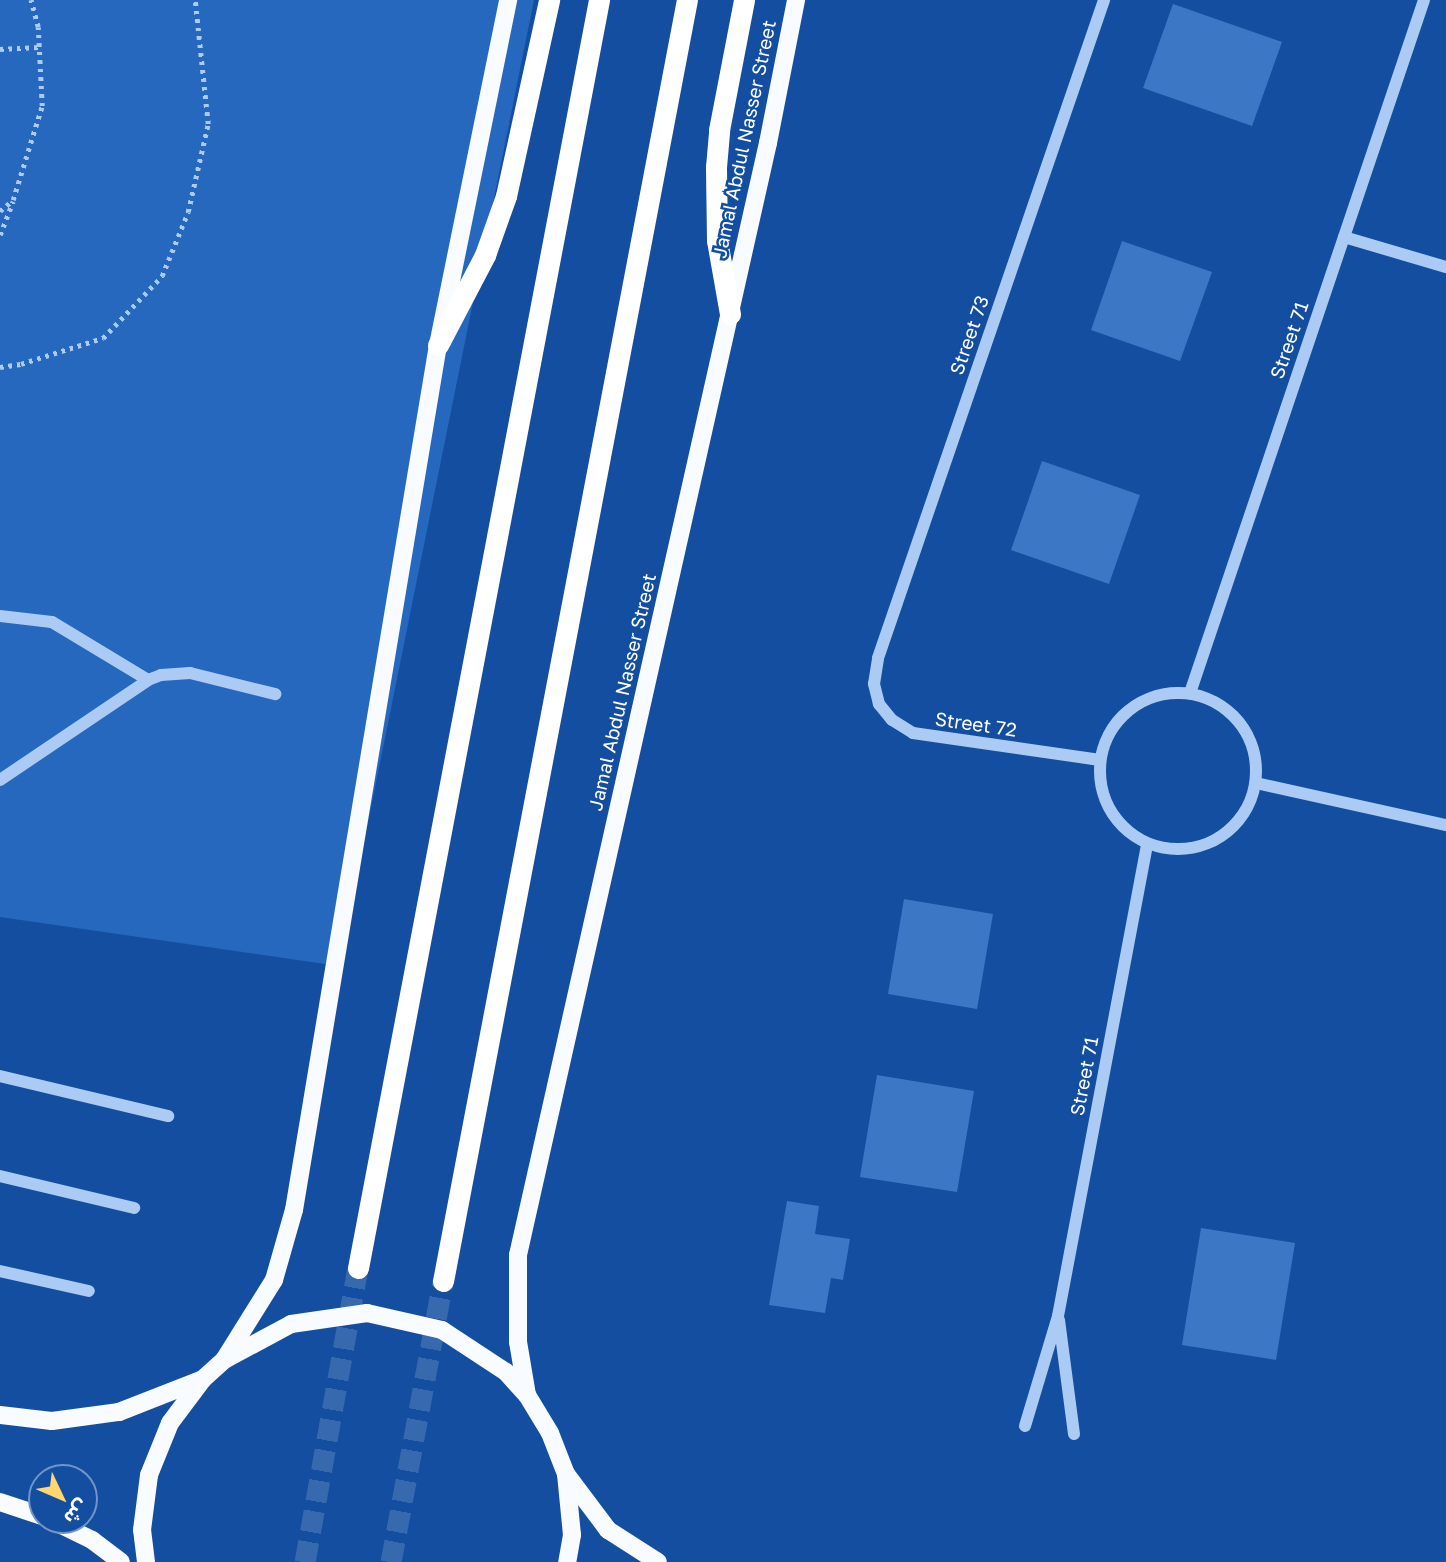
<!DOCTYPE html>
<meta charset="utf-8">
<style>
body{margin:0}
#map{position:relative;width:1446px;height:1562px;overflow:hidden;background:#134ea0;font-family:"Golos Text","Noto Sans Arabic",sans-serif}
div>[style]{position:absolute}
.green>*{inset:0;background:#2668be}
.building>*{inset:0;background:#3c77c6}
.highway-tunnel>*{height:21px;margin-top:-10.5px;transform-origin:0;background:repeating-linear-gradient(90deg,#3669ae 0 21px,transparent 0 31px)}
.path>*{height:4.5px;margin-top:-2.25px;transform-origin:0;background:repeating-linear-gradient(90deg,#abcbf4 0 3.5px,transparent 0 8.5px)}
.minor>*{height:12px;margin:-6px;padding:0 6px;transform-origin:6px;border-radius:6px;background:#abcbf4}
.minor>.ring{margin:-6px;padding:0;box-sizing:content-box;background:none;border:12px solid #abcbf4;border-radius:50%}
.major>*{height:18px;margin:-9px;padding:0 9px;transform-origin:9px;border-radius:9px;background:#f8fbff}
.highway>*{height:21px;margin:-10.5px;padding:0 10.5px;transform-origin:10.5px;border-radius:10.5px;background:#fff}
span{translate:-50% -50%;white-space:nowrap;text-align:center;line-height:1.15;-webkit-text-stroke:5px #134ea0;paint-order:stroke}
.street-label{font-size:19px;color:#fff}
.north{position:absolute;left:28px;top:1464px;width:70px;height:70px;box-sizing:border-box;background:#134ea0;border:2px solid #7195c6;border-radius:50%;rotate:134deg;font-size:19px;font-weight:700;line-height:28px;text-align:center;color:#fff}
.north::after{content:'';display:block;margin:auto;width:24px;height:32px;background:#ffd76e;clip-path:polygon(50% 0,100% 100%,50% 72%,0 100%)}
</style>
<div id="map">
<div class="green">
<div style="clip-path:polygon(0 0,534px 0,339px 966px,0 917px)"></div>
</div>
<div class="building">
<div style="clip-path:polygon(1173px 4px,1282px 42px,1252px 126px,1143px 88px)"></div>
<div style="clip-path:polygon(1122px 241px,1212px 272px,1180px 361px,1091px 330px)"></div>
<div style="clip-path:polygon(1042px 461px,1140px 495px,1109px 584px,1011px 550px)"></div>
<div style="clip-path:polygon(904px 899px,993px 914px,977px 1009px,888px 994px)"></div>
<div style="clip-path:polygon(877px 1075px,974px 1091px,957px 1192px,860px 1177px)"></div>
<div style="clip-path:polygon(787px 1201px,819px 1206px,815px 1234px,850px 1239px,843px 1280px,831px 1278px,825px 1313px,769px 1305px)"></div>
<div style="clip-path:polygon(1201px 1228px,1295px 1243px,1276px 1360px,1182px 1345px)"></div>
</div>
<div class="highway-tunnel">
<div style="left:305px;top:1562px;width:299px;rotate:-79.8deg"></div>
<div style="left:391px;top:1562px;width:286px;rotate:-79.5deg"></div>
</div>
<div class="path">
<div style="left:0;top:49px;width:39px;rotate:-3deg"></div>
<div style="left:0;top:211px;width:17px;rotate:-40deg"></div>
<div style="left:13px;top:200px;width:98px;rotate:-72.9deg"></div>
<div style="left:42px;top:106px;width:79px;rotate:-92.9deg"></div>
<div style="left:38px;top:27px;width:28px;rotate:-105deg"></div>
<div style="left:0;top:235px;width:36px;rotate:-69deg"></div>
<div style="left:0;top:367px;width:21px;rotate:-8deg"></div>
<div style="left:21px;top:364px;width:86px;rotate:-17.6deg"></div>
<div style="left:103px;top:338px;width:86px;rotate:-46.4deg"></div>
<div style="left:162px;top:276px;width:69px;rotate:-67.9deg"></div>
<div style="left:188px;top:212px;width:90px;rotate:-77.2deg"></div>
<div style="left:208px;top:124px;width:125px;rotate:-96deg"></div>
</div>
<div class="minor">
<div style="left:1344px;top:237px;width:106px;rotate:16.4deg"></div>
<div style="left:0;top:616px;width:52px;rotate:6.6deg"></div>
<div style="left:52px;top:622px;width:112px;rotate:31.1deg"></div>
<div style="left:1190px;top:693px;width:731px;rotate:-71.34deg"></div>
<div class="ring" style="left:1100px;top:693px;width:144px;height:144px"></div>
<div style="left:1100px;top:760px;width:189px;rotate:-171.8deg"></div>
<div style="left:913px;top:733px;width:25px;rotate:-148deg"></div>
<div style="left:892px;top:720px;width:21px;rotate:-129deg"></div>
<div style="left:879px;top:704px;width:21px;rotate:-104deg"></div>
<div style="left:874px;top:684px;width:26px;rotate:-81deg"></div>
<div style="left:878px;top:658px;width:696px;rotate:-71.04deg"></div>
<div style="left:0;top:780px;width:179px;rotate:-34deg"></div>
<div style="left:148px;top:680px;width:14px;rotate:-21deg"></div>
<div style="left:161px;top:675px;width:29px;rotate:-4deg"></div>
<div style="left:190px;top:673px;width:88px;rotate:13.9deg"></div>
<div style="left:1256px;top:783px;width:195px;rotate:12.5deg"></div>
<div style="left:0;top:1076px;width:173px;rotate:13.4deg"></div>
<div style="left:0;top:1176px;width:138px;rotate:13.4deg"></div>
<div style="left:0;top:1271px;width:91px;rotate:12.7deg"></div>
<div style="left:1059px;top:1320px;width:115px;rotate:82.5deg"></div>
<div style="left:1025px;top:1426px;width:115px;rotate:-73.3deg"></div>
<div style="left:1058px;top:1316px;width:480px;rotate:-79.3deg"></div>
</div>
<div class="major">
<div style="left:224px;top:1360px;width:94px;rotate:-58deg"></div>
<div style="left:274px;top:1280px;width:73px;rotate:-74.1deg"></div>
<div style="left:294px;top:1210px;width:877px;rotate:-80.55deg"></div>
<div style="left:438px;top:345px;width:352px;rotate:-78.5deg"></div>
<div style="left:527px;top:1395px;width:54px;rotate:-99.6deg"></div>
<div style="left:518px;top:1342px;width:87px;rotate:-90deg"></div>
<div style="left:518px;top:1255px;width:1140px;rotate:-77.33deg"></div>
<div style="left:768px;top:143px;width:146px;rotate:-78.9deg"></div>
<div style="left:0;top:1415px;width:52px;rotate:6.6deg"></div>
<div style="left:52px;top:1421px;width:68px;rotate:-7.7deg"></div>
<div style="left:119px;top:1412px;width:90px;rotate:-21.4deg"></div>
<div style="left:566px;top:1474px;width:70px;rotate:53.1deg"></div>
<div style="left:608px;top:1530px;width:59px;rotate:32.6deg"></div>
<div style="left:0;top:1502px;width:44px;rotate:18.4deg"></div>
<div style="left:51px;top:1520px;width:46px;rotate:26deg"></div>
<div style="left:92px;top:1540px;width:36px;rotate:37deg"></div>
<div style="left:146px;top:1562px;width:32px;rotate:-97deg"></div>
<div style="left:142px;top:1530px;width:55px;rotate:-82.7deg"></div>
<div style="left:149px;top:1475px;width:56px;rotate:-68deg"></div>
<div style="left:170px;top:1423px;width:55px;rotate:-53.1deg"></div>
<div style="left:203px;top:1379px;width:28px;rotate:-42deg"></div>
<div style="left:224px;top:1360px;width:76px;rotate:-28.2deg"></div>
<div style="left:291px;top:1324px;width:77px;rotate:-8.2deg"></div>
<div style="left:367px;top:1313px;width:77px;rotate:12.8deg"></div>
<div style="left:442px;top:1330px;width:77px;rotate:33.3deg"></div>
<div style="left:506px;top:1372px;width:31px;rotate:48deg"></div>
<div style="left:527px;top:1395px;width:44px;rotate:58.8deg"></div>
<div style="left:550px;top:1433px;width:44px;rotate:68.7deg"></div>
<div style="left:566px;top:1474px;width:61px;rotate:84.4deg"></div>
<div style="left:572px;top:1535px;width:27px;rotate:100deg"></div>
</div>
<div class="highway">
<div style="left:730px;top:314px;width:75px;rotate:-100deg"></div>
<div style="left:717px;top:240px;width:73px;rotate:-90.8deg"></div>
<div style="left:716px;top:167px;width:37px;rotate:-85deg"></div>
<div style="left:719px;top:130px;width:132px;rotate:-79.1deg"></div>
<div style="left:438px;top:345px;width:102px;rotate:-62.4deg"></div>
<div style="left:485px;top:255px;width:63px;rotate:-70.4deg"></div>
<div style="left:506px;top:196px;width:201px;rotate:-77.6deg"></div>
<div style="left:358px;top:1268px;width:1291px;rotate:-79.24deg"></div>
<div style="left:443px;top:1281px;width:1304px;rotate:-79.22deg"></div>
</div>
<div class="street-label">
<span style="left:744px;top:139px;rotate:-78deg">Jamal Abdul Nasser Street</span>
<span style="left:969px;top:335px;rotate:-71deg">Street 73</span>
<span style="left:1289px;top:340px;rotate:-71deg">Street 71</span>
<span style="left:622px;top:692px;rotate:-77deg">Jamal Abdul Nasser Street</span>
<span style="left:976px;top:724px;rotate:8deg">Street 72</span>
<span style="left:1084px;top:1076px;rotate:-79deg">Street 71</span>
</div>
<div class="north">ش</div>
</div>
